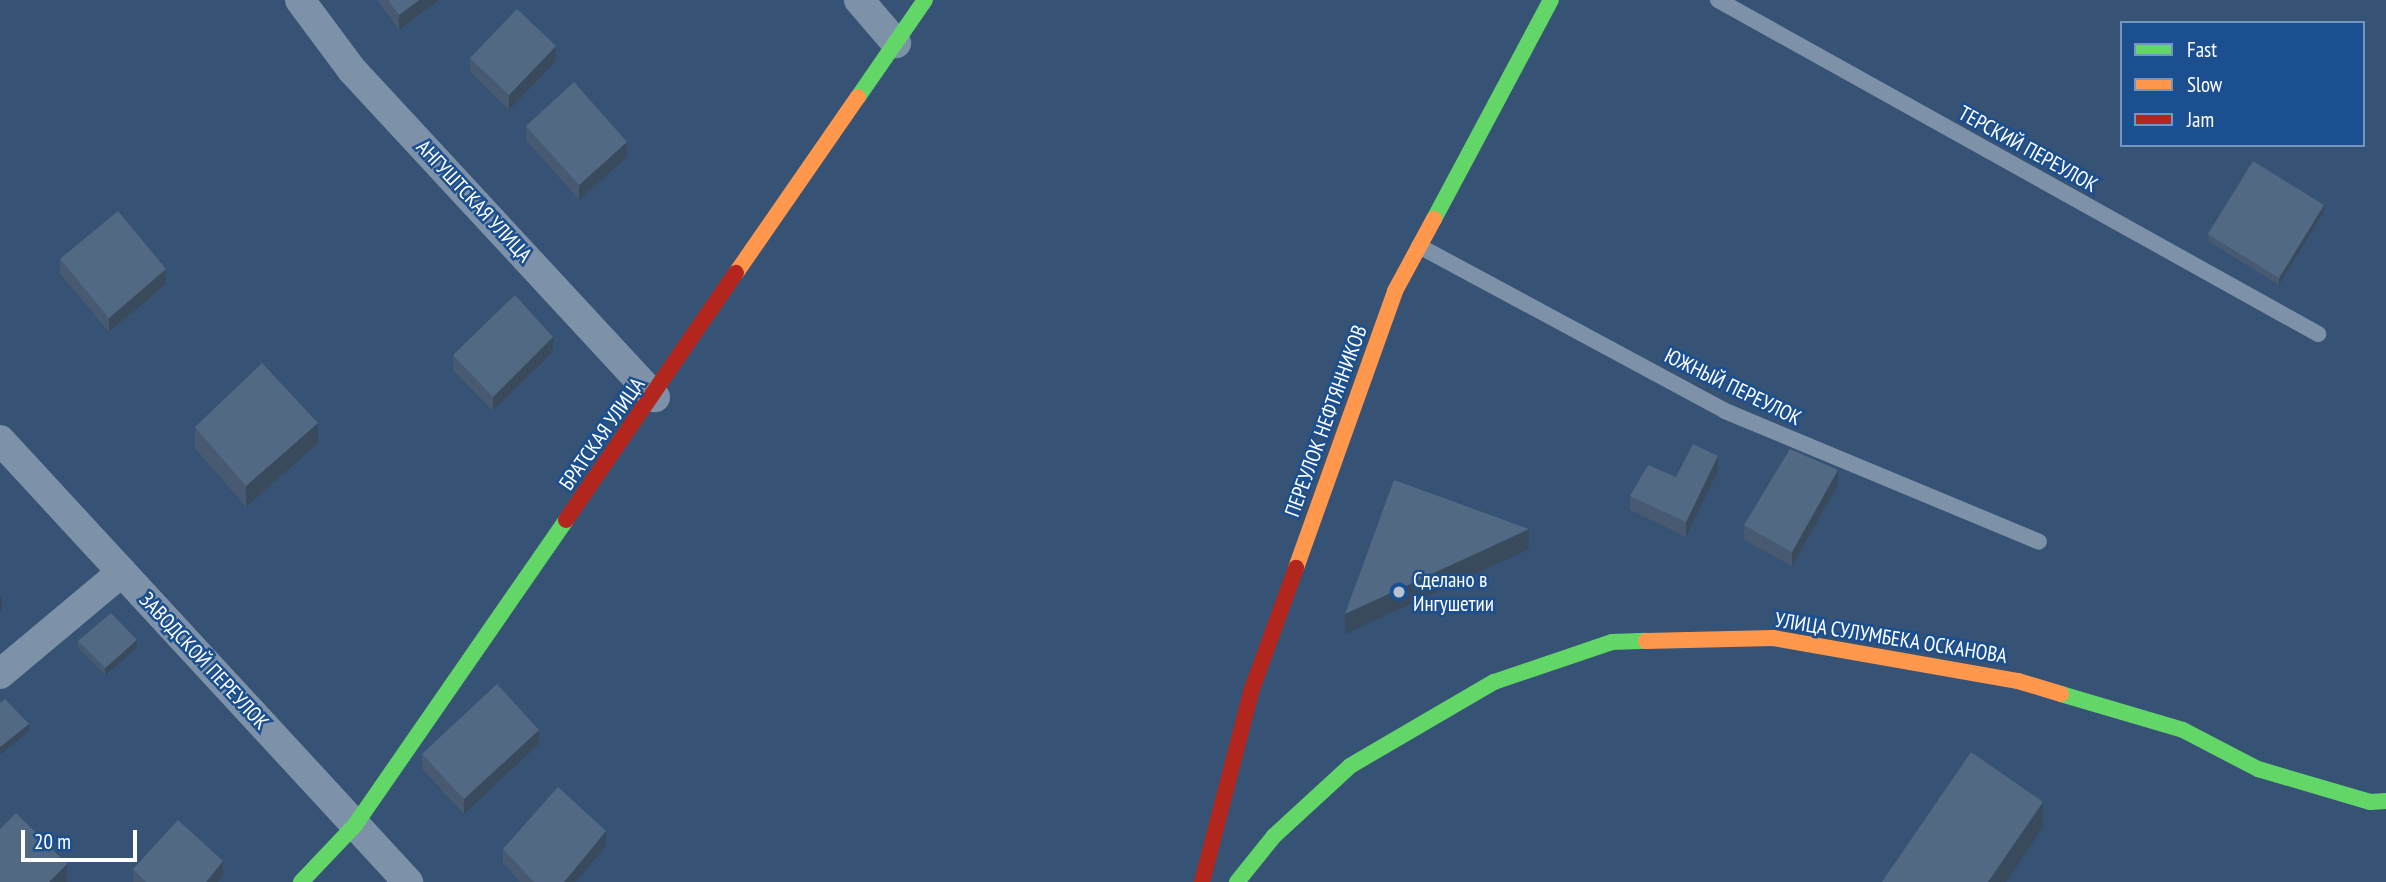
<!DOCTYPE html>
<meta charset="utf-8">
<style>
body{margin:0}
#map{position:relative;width:2386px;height:882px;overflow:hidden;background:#365274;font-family:"PT Sans Narrow",sans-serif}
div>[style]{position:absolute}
.lane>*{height:16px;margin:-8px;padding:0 8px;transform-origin:8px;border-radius:8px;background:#7d92a8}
.street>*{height:30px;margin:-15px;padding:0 15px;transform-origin:15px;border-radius:15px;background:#7d92a8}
.fast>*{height:16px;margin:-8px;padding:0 8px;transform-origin:8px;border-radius:8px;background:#63d668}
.slow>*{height:16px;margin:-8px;padding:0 8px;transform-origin:8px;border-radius:8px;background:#ff974d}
.jam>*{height:16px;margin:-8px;padding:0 8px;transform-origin:8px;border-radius:8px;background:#b3261e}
.wall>*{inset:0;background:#475a72}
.shaded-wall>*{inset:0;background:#394a5c}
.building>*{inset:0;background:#526984}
.dots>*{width:19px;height:19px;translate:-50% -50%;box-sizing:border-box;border:4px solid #1b4f8f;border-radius:50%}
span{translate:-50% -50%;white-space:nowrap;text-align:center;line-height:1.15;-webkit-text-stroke:5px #1b4f8f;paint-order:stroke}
.street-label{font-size:21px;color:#fff}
.poi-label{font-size:21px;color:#fff}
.left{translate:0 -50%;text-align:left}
.legend{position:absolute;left:2120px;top:21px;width:245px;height:126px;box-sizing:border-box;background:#1b4f8f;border:2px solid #7695bc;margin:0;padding:9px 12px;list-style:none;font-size:21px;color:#fff}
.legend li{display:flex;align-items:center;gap:14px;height:35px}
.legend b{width:35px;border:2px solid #7695bc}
.scale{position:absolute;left:21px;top:830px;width:116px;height:32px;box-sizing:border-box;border:4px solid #fff;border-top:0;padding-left:9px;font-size:21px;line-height:24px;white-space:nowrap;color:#fff;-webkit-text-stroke:5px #1b4f8f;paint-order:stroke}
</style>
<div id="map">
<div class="lane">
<div style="left:1718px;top:0;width:687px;rotate:29.1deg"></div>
<div style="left:1419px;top:246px;width:348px;rotate:28.3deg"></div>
<div style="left:1725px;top:411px;width:340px;rotate:22.6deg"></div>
</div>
<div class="street">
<div style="left:300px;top:0;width:87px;rotate:53.4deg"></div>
<div style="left:352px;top:70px;width:446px;rotate:47.2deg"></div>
<div style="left:859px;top:0;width:57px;rotate:49.3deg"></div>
<div style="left:0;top:440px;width:602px;rotate:47.29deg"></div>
<div style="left:0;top:674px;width:159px;rotate:-39.9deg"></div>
</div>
<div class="fast">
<div style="left:858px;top:97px;width:118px;rotate:-55.4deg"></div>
<div style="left:1434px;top:219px;width:248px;rotate:-61.9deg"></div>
<div style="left:2061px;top:694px;width:127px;rotate:16.4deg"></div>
<div style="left:2183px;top:730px;width:85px;rotate:27.5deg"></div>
<div style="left:2258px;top:769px;width:117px;rotate:16.4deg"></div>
<div style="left:2370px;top:802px;width:16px;rotate:-4deg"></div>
<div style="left:301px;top:882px;width:79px;rotate:-46.5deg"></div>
<div style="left:355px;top:825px;width:371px;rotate:-55.3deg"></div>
<div style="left:1237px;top:882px;width:59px;rotate:-51.2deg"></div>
<div style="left:1274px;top:836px;width:103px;rotate:-42.6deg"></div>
<div style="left:1350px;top:766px;width:167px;rotate:-30.3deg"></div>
<div style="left:1494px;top:682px;width:125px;rotate:-18.7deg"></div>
<div style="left:1612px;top:642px;width:34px;rotate:-2deg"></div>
</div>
<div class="slow">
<div style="left:736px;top:273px;width:214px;rotate:-55.3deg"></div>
<div style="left:1296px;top:568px;width:294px;rotate:-70.3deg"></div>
<div style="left:1395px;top:291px;width:82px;rotate:-61.6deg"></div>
<div style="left:1646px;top:641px;width:127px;rotate:-1.4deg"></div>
<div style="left:1773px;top:638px;width:249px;rotate:10deg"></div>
<div style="left:2018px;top:681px;width:45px;rotate:16.8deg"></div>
</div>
<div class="jam">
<div style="left:566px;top:520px;width:300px;rotate:-55.5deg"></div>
<div style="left:1202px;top:882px;width:199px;rotate:-75.5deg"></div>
<div style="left:1252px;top:689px;width:129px;rotate:-70deg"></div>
</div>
<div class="wall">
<div style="clip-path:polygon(377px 0,439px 0,399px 30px)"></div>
<div style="clip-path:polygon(470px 58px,556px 61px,509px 110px,470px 72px)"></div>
<div style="clip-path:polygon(526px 126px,627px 157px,579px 200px,526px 140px)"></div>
<div style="clip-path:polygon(2324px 212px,2279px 285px,2208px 241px,2208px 234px)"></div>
<div style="clip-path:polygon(60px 259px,166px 284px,109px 332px,60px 274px)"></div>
<div style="clip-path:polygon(553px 352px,493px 411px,453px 370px,453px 355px)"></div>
<div style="clip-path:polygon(195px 427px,318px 443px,246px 507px,195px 448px)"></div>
<div style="clip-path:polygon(1718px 471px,1686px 537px,1630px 510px,1630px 496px,1676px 477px)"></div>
<div style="clip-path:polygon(1838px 485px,1792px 566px,1744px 540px,1744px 525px)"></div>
<div style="clip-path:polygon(78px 641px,137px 648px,105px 675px,78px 648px)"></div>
<div style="clip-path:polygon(539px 744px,464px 814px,422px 769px,422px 754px)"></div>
<div style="clip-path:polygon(606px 846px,576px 882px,520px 882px,503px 863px,503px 849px)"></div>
<div style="clip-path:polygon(133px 869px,223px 876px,218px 882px,133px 882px)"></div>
</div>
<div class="shaded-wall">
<div style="clip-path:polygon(419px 0,439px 0,399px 30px,399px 15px)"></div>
<div style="clip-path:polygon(556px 46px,556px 61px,509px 110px,509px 95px)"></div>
<div style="clip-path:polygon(627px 142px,627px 157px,579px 200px,579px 185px)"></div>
<div style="clip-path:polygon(2324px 205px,2324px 212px,2279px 285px,2279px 278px)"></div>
<div style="clip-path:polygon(166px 269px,166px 284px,109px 332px,109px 318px)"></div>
<div style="clip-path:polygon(553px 337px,553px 352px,493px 411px,493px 397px)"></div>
<div style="clip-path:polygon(318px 423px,318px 443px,246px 507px,246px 486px)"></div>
<div style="clip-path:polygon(1718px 456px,1718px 471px,1686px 537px,1686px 522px)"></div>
<div style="clip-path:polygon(1838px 470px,1838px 485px,1792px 566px,1792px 552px)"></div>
<div style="clip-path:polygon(1529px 529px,1529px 549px,1345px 634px,1345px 614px)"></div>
<div style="clip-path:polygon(2px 595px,2px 609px,0 612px,0 597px)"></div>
<div style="clip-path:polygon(137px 640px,137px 648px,105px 675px,105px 668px)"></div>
<div style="clip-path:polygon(29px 724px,29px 731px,0 755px,0 747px)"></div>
<div style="clip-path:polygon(539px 730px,539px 744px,464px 814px,464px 799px)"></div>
<div style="clip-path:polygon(2043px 802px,2043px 827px,2006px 882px,1988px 882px)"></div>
<div style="clip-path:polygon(606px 831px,606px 846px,576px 882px,564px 882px)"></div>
<div style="clip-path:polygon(223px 861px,223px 876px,218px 882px,206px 882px)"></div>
<div style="clip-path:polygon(67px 864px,67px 882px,49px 882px)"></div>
</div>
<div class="building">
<div style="clip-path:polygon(388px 0,419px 0,399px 15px)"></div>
<div style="clip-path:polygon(517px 9px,556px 46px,509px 95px,470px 58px)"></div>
<div style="clip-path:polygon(574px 82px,627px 142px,579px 185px,526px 126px)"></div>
<div style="clip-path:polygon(2253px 161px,2324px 205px,2279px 278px,2208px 234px)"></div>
<div style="clip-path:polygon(118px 211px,166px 269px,109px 318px,60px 259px)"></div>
<div style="clip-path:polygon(515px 295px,553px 337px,493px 397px,453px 355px)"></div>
<div style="clip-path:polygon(262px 363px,318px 423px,246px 486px,195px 427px)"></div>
<div style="clip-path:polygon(1693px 444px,1718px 456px,1686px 522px,1630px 496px,1648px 465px,1676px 477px)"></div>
<div style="clip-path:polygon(1790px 449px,1838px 470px,1792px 552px,1744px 525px)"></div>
<div style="clip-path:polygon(1394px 480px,1529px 529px,1345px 614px)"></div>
<div style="clip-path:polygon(111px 613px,137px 640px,105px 668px,78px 641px)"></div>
<div style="clip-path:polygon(497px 684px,539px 730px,464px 799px,422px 754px)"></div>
<div style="clip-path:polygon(5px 699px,29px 724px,0 747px,0 703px)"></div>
<div style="clip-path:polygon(1971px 752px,2043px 802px,1988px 882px,1882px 882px)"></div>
<div style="clip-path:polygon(558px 787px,606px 831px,564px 882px,534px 882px,503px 849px)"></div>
<div style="clip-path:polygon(16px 813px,67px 864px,49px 882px,0 882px,0 829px)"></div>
<div style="clip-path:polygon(178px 820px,223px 861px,206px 882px,146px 882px,133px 869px)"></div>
</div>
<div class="dots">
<div style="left:1399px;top:592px;background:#b9c2ce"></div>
</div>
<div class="street-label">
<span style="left:2028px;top:149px;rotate:29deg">ТЕРСКИЙ ПЕРЕУЛОК</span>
<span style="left:474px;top:201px;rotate:47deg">АНГУШТСКАЯ УЛИЦА</span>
<span style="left:1733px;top:387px;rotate:26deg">ЮЖНЫЙ ПЕРЕУЛОК</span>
<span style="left:1326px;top:421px;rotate:-70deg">ПЕРЕУЛОК НЕФТЯННИКОВ</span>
<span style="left:602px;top:434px;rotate:-55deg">БРАТСКАЯ УЛИЦА</span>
<span style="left:1891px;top:638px;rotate:9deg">УЛИЦА СУЛУМБЕКА ОСКАНОВА</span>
<span style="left:204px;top:661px;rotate:47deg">ЗАВОДСКОЙ ПЕРЕУЛОК</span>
</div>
<div class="poi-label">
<span class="left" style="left:1413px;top:592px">Сделано в<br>Ингушетии</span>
</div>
<ul class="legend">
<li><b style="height:9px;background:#63d668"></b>Fast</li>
<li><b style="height:9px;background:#ff974d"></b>Slow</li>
<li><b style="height:9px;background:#b3261e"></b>Jam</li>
</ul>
<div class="scale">20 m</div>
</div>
